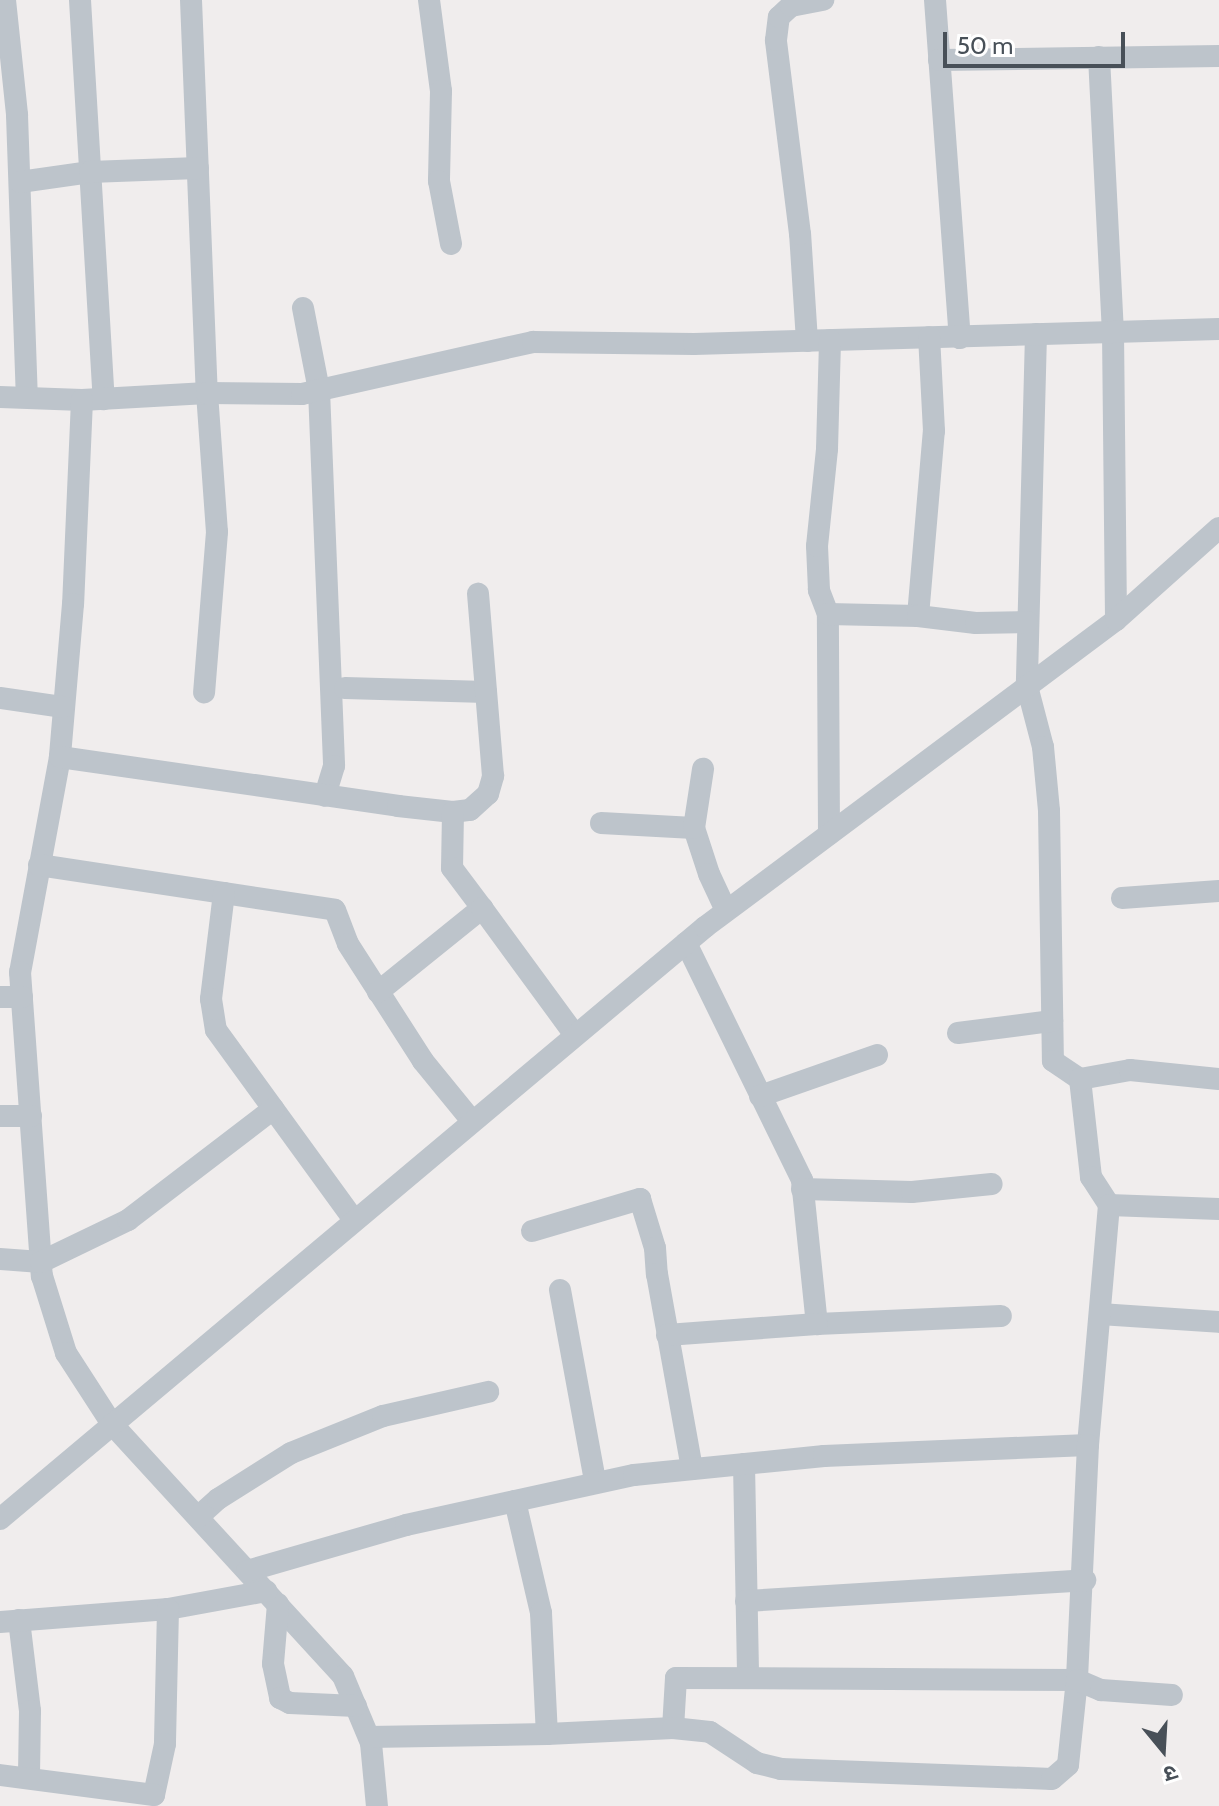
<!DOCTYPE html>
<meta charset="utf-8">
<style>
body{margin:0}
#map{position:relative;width:1219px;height:1806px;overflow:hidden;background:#f0eded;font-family:Cabin,"Noto Sans Devanagari",sans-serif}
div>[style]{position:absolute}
.street>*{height:22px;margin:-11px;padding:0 11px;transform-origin:11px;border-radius:11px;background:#bdc4cb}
span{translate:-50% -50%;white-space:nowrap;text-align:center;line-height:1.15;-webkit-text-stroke:7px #fff;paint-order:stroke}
.north{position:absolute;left:1123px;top:1710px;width:80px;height:80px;-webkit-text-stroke:6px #fff;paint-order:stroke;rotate:162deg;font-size:22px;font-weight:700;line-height:32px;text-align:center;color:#485058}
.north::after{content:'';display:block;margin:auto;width:28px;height:36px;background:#485058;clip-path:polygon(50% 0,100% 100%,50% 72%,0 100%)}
.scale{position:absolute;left:943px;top:32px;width:182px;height:36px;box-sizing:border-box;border:4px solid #485058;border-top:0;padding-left:10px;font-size:24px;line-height:28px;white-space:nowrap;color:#485058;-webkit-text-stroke:6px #fff;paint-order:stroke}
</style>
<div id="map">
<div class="street">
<div style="left:5px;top:0;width:116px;rotate:84deg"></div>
<div style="left:17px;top:115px;width:282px;rotate:88deg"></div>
<div style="left:80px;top:0;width:400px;rotate:86.6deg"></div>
<div style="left:191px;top:0;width:393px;rotate:87.7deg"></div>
<div style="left:207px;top:393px;width:139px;rotate:85.9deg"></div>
<div style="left:217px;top:532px;width:161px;rotate:94.6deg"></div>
<div style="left:429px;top:0;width:92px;rotate:82.5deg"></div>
<div style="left:441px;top:91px;width:90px;rotate:91.3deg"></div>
<div style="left:439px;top:181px;width:64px;rotate:79.2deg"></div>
<div style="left:935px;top:0;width:339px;rotate:85.8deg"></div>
<div style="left:1099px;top:57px;width:275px;rotate:87.1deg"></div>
<div style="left:1113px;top:332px;width:288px;rotate:89.4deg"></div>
<div style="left:939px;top:60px;width:280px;rotate:-0.8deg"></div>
<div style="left:20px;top:182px;width:71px;rotate:-8.1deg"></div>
<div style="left:90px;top:172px;width:108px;rotate:-2.1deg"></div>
<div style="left:303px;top:308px;width:84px;rotate:79deg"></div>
<div style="left:319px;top:390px;width:376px;rotate:87.7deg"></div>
<div style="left:334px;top:766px;width:31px;rotate:107deg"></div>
<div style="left:1036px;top:334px;width:352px;rotate:91.5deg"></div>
<div style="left:1027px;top:686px;width:63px;rotate:75.3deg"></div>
<div style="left:1043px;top:747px;width:64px;rotate:84.6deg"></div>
<div style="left:1049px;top:811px;width:250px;rotate:89.1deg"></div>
<div style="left:1053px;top:1061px;width:32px;rotate:34deg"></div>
<div style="left:1080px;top:1079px;width:99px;rotate:83.6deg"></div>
<div style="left:1091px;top:1177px;width:33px;rotate:57deg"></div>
<div style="left:1109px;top:1205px;width:110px;rotate:2.1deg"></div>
<div style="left:807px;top:341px;width:107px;rotate:-93.7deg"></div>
<div style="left:800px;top:234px;width:195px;rotate:-97.1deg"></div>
<div style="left:776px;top:40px;width:23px;rotate:-83deg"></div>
<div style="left:779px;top:17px;width:16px;rotate:-43deg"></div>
<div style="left:791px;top:6px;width:33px;rotate:-11deg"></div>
<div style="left:0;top:397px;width:82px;rotate:2.1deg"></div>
<div style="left:82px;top:400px;width:125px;rotate:-3.2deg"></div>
<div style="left:207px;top:393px;width:95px;rotate:0.6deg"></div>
<div style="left:302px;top:394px;width:237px;rotate:-12.7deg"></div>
<div style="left:533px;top:342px;width:161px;rotate:0.7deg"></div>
<div style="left:694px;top:344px;width:525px;rotate:-1.64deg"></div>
<div style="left:82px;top:400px;width:204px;rotate:92.5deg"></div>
<div style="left:73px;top:604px;width:154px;rotate:94.9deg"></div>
<div style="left:60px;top:757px;width:219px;rotate:100.5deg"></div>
<div style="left:20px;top:972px;width:305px;rotate:85.9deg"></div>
<div style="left:42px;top:1276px;width:81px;rotate:72.7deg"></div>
<div style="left:66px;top:1353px;width:85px;rotate:57.1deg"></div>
<div style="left:112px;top:1424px;width:342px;rotate:47.5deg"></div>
<div style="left:343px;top:1676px;width:73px;rotate:67.3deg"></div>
<div style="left:371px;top:1743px;width:63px;rotate:84.6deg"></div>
<div style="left:828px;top:614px;width:26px;rotate:-111deg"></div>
<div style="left:819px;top:590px;width:44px;rotate:-92.6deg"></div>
<div style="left:817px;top:546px;width:98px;rotate:-84.1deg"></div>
<div style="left:827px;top:449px;width:109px;rotate:-88.4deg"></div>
<div style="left:918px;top:616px;width:186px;rotate:-85.1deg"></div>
<div style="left:934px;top:431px;width:94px;rotate:-93deg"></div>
<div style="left:345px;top:688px;width:141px;rotate:1.6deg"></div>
<div style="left:0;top:698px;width:64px;rotate:8.1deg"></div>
<div style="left:60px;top:757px;width:342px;rotate:8.2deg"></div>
<div style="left:398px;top:806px;width:55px;rotate:6.2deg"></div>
<div style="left:453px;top:812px;width:17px;rotate:-7deg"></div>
<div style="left:470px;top:810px;width:24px;rotate:-42deg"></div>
<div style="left:488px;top:794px;width:19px;rotate:-74deg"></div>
<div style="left:493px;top:776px;width:183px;rotate:-94.7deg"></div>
<div style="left:453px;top:812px;width:56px;rotate:91deg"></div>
<div style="left:452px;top:868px;width:50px;rotate:53.1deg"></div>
<div style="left:601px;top:823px;width:93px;rotate:3.1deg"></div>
<div style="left:694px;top:828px;width:48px;rotate:71.9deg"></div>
<div style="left:709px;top:874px;width:40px;rotate:65deg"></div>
<div style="left:694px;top:828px;width:60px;rotate:-81.3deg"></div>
<div style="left:829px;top:834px;width:220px;rotate:-90.3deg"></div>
<div style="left:828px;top:614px;width:90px;rotate:1.3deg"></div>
<div style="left:918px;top:616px;width:58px;rotate:6.9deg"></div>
<div style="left:976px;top:623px;width:51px;rotate:-1.1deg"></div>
<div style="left:39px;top:865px;width:299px;rotate:8.6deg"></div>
<div style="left:335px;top:910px;width:36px;rotate:69deg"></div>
<div style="left:348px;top:944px;width:139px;rotate:57.3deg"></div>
<div style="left:423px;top:1061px;width:77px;rotate:50.8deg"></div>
<div style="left:224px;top:893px;width:107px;rotate:97deg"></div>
<div style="left:211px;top:999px;width:31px;rotate:81deg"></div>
<div style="left:216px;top:1030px;width:235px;rotate:54deg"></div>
<div style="left:1122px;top:898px;width:97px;rotate:-4.1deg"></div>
<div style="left:686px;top:943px;width:264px;rotate:63.9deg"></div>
<div style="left:802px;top:1180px;width:145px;rotate:84.1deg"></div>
<div style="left:817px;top:1324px;width:184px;rotate:-2.5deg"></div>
<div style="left:378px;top:992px;width:134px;rotate:-38.9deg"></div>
<div style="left:482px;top:908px;width:157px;rotate:53.8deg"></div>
<div style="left:0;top:997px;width:22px"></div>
<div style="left:958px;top:1033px;width:95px;rotate:-7.3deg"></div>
<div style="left:1080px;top:1079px;width:51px;rotate:-10.2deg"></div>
<div style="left:1130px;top:1070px;width:89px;rotate:5.8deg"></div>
<div style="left:760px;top:1096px;width:124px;rotate:-19.3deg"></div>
<div style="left:0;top:1116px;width:31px"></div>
<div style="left:802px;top:1189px;width:110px;rotate:1.6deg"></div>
<div style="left:912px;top:1192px;width:80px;rotate:-5.7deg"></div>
<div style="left:532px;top:1231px;width:113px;rotate:-16.5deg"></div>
<div style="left:640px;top:1199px;width:51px;rotate:73deg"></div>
<div style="left:655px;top:1248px;width:26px;rotate:86deg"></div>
<div style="left:657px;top:1274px;width:198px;rotate:79.8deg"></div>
<div style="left:0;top:1259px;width:41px;rotate:4.2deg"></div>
<div style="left:41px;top:1262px;width:97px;rotate:-25.8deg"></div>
<div style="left:128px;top:1220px;width:183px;rotate:-37.4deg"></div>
<div style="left:560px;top:1290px;width:194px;rotate:79.6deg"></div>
<div style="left:1100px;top:1314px;width:119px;rotate:3.8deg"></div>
<div style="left:667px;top:1335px;width:150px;rotate:-4.2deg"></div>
<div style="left:1088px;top:1445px;width:241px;rotate:-85deg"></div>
<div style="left:744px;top:1464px;width:214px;rotate:88.9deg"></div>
<div style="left:515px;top:1501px;width:115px;rotate:76.9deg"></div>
<div style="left:541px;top:1613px;width:121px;rotate:87.2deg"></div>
<div style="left:198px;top:1517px;width:27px;rotate:-42deg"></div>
<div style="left:218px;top:1499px;width:86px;rotate:-32.2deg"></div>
<div style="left:291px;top:1453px;width:99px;rotate:-21.9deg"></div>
<div style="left:383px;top:1416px;width:108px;rotate:-12.9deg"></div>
<div style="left:0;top:1519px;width:921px;rotate:-40.02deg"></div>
<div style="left:705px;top:927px;width:513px;rotate:-36.76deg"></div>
<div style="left:1116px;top:620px;width:138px;rotate:-41.8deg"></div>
<div style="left:247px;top:1571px;width:166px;rotate:-16.1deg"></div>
<div style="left:406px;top:1525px;width:233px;rotate:-12.4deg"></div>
<div style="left:634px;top:1475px;width:191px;rotate:-5.7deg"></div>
<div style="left:824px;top:1456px;width:264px;rotate:-2.4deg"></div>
<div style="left:1088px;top:1445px;width:235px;rotate:92.7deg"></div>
<div style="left:1077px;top:1680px;width:401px;rotate:-179.7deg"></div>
<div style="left:676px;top:1678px;width:50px;rotate:93.4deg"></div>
<div style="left:673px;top:1728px;width:126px;rotate:177.3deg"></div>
<div style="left:547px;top:1734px;width:178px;rotate:179deg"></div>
<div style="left:746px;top:1601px;width:340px;rotate:-3.5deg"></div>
<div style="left:278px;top:1604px;width:60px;rotate:94.8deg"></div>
<div style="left:273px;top:1664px;width:35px;rotate:78deg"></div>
<div style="left:280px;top:1698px;width:11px;rotate:27deg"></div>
<div style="left:290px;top:1703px;width:66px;rotate:2.6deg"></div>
<div style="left:168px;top:1609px;width:100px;rotate:-10.4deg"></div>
<div style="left:19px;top:1620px;width:92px;rotate:83.1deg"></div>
<div style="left:30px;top:1711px;width:67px;rotate:90.9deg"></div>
<div style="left:0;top:1622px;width:169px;rotate:-4.4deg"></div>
<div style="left:168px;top:1609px;width:135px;rotate:91.3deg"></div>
<div style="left:165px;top:1744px;width:52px;rotate:102.2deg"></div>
<div style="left:154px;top:1795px;width:155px;rotate:-172.6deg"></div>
<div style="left:673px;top:1728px;width:37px;rotate:6deg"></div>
<div style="left:710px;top:1732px;width:56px;rotate:33.4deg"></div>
<div style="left:757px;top:1763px;width:25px;rotate:14deg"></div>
<div style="left:781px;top:1769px;width:271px;rotate:2.1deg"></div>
<div style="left:1052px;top:1779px;width:21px;rotate:-41deg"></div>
<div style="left:1068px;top:1765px;width:85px;rotate:-84deg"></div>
<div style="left:1077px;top:1680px;width:26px;rotate:23deg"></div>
<div style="left:1101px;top:1690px;width:71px;rotate:4deg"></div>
</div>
<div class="north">उ</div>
<div class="scale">50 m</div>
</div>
